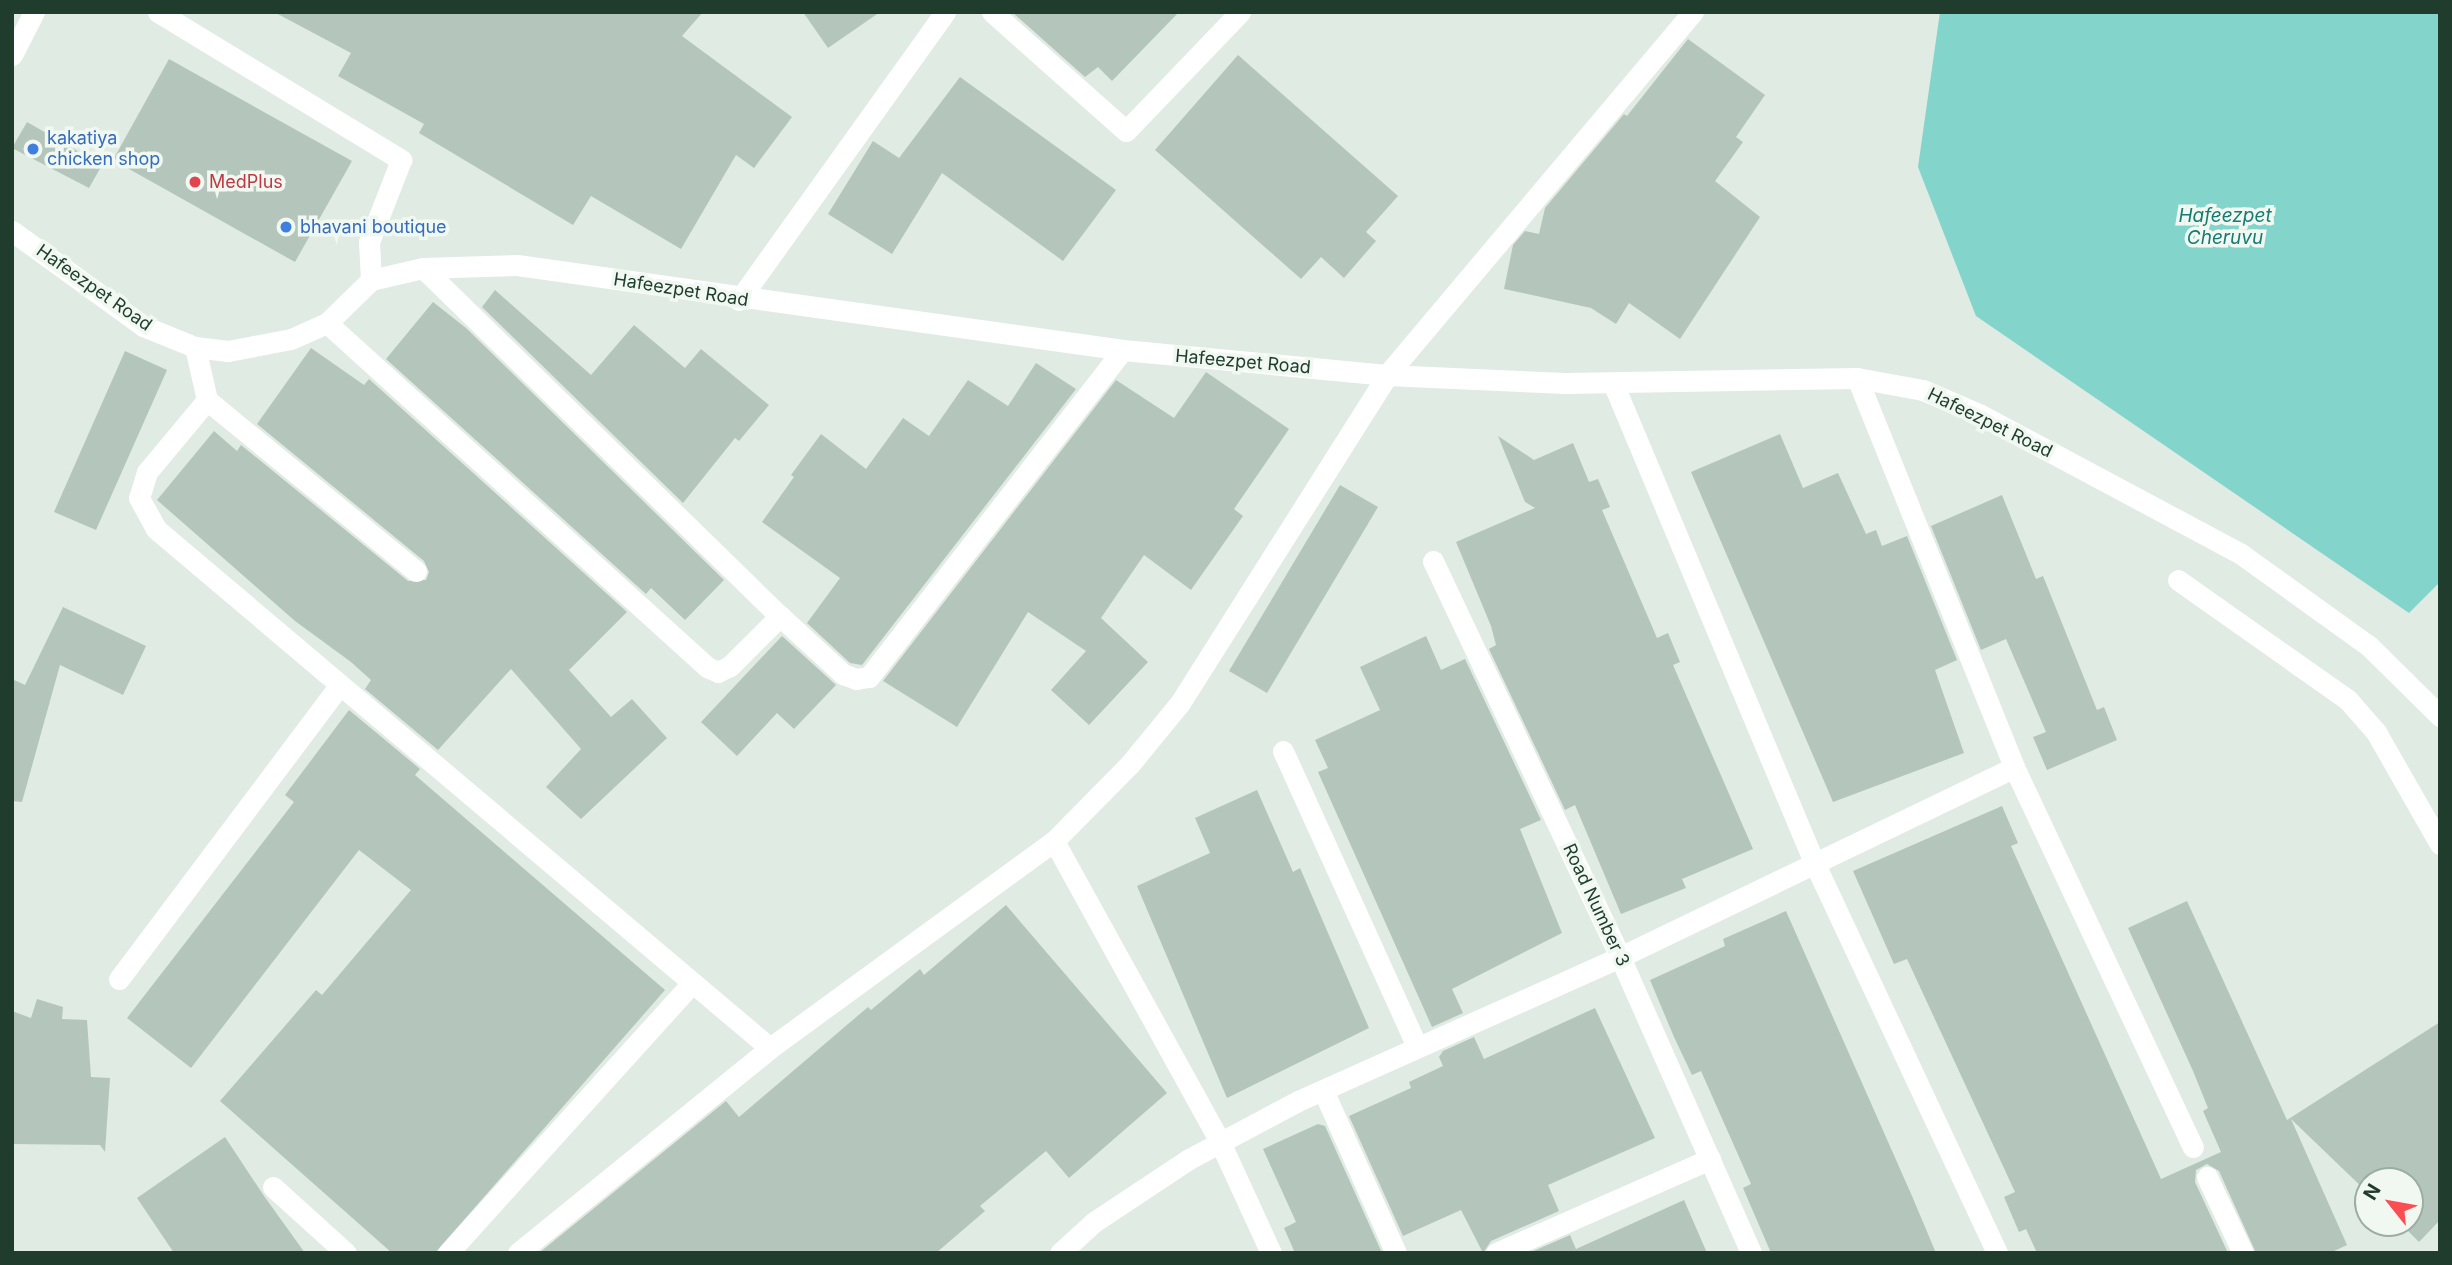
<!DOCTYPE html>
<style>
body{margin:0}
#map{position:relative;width:2452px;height:1265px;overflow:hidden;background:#dfebe3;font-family:Inter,sans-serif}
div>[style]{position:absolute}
.water>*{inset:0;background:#83d4cb}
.building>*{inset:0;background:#b4c6bb}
.minor>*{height:21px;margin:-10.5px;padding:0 10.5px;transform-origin:10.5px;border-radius:10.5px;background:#fff}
.tertiary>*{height:21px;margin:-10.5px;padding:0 10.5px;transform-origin:10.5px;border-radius:10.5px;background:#fff}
.dots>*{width:19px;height:19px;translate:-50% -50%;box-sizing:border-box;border:4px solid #f0f8f1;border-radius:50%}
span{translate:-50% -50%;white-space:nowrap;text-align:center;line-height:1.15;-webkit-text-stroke:7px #f0f8f1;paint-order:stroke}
.shop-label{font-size:18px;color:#366cbe}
.left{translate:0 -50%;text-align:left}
.health-label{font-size:18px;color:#be3a42}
.street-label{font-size:18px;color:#1f3c2d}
.water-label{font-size:19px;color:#167b71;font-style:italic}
.frame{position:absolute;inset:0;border:14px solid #1f3c2d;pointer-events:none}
.north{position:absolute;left:2354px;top:1167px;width:70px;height:70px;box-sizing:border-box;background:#f0f8f1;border:2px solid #9cada3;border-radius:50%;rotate:301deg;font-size:19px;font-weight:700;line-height:28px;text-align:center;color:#1f3c2d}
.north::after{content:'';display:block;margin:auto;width:24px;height:32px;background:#fa4e52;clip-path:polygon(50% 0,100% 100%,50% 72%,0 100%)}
</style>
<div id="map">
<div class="water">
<div style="clip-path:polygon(1940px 12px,2440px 12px,2440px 582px,2409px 613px,1976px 316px,1918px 167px)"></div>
</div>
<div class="building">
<div style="clip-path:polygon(274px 12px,703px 12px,682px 36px,792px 117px,754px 168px,736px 155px,681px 249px,591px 196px,573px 225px,419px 133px,424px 124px,338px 76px,351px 53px)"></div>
<div style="clip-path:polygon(803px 12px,880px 12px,828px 48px)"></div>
<div style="clip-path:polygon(1012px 12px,1179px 12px,1112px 81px,1098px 67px,1085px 77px)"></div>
<div style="clip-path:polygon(1688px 39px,1765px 95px,1736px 137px,1743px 142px,1715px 181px,1760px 217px,1680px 339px,1629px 303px,1616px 324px,1591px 308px,1504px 289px,1513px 245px,1525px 231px,1539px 234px,1545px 208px,1624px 114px,1627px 116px)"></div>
<div style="clip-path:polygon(1238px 55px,1398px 196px,1366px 232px,1376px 241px,1344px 278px,1321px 257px,1301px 279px,1155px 150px)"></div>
<div style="clip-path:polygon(169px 59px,352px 161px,295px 262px,113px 160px)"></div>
<div style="clip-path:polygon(960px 77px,1116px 190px,1063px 261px,942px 173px,892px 254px,828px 214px,873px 141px,899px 158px)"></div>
<div style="clip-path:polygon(27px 122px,102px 165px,89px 188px,12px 148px)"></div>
<div style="clip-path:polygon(495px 290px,591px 375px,634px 325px,685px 368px,701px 349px,769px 405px,739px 441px,735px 438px,683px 503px,482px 307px)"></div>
<div style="clip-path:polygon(433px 302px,466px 328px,724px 580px,685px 620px,651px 588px,646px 594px,386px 359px)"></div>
<div style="clip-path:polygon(311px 348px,364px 385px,369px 379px,627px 612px,569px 670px,611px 717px,632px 699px,667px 738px,581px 819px,546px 787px,581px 749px,511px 669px,438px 750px,365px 689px,371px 680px,351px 662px,295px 621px,157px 500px,214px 431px,237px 451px,241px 445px,408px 581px,426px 580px,429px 572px,424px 561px,257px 424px)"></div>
<div style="clip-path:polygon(125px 351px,167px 370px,96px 530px,54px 512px)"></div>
<div style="clip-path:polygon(1036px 363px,1076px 389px,862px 665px,850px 663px,807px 623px,840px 578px,762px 522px,794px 477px,791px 475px,821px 434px,866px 469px,903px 418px,929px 436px,968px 380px,1008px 406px)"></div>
<div style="clip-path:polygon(1206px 372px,1289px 429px,1234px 509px,1243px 516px,1191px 590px,1144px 555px,1101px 618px,1148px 662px,1089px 725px,1051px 690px,1086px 651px,1028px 612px,957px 727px,883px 681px,1116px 380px,1174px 418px)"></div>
<div style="clip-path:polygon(1780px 434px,1803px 488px,1838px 473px,1866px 534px,1876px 530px,1882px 546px,1907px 536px,1957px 660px,1935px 670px,1964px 753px,1833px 802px,1691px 472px)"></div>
<div style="clip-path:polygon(1498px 436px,1534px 460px,1573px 443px,1589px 482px,1598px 479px,1610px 507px,1602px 510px,1657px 638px,1668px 633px,1680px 662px,1673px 665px,1753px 849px,1682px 879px,1686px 888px,1621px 914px,1575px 805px,1565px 810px,1489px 649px,1496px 645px,1491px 626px,1456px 542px,1535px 508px,1525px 502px)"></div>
<div style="clip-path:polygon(1340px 485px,1378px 507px,1267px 693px,1229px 671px)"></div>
<div style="clip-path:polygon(2002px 495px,2036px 579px,2043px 576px,2097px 710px,2104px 707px,2117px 740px,2047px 770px,2033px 737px,2046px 732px,2006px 639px,1981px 650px,1931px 526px)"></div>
<div style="clip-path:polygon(63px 607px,146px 646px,123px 695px,60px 665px,22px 802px,12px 801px,12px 679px,25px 685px)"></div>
<div style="clip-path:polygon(782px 636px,836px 685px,794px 729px,777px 713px,737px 756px,701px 722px)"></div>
<div style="clip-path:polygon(1426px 636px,1441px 670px,1465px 659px,1541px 820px,1520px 829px,1562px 933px,1452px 989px,1463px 1013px,1432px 1027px,1318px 772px,1328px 768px,1315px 740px,1380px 710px,1360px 667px)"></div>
<div style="clip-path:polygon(349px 710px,420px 769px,415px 775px,665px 990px,435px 1253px,392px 1253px,220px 1101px,316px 990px,322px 995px,411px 890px,359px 850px,191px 1068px,127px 1018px,294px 802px,285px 795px)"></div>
<div style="clip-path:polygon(1257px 790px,1293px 872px,1300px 868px,1369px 1028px,1227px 1098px,1137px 886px,1210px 853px,1195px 818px)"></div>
<div style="clip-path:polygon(2002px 806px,2018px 843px,2011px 846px,2161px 1179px,2221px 1152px,2203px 1111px,2208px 1108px,2193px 1071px,2128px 928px,2187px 901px,2287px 1120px,2440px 1022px,2440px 1220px,2419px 1242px,2400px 1223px,2410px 1223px,2410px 1181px,2368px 1181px,2368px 1193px,2291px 1119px,2347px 1245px,2330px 1253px,2256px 1253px,2219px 1171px,2207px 1164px,2196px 1170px,2195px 1182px,2228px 1253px,2037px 1253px,2026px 1229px,2019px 1232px,2004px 1197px,2015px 1192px,1907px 959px,1894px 964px,1853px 871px)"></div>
<div style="clip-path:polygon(1006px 905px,1167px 1093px,1069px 1178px,1046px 1151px,980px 1206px,985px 1211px,936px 1253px,539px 1253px,726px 1101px,739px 1117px,868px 1007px,871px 1010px,920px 969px,924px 975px)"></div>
<div style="clip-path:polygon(1786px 911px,1912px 1196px,1936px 1253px,1771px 1253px,1743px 1188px,1751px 1184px,1701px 1071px,1692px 1075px,1674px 1037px,1650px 980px,1725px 946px,1723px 939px)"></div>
<div style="clip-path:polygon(37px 999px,63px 1007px,62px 1019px,87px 1020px,91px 1077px,110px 1078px,105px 1152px,100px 1145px,12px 1144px,12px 1011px,31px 1018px)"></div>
<div style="clip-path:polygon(1595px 1008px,1655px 1138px,1548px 1185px,1559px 1211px,1491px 1241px,1483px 1253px,1461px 1210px,1403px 1236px,1349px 1116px,1411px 1088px,1409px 1082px,1443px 1066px,1439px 1057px,1443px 1051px,1474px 1037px,1484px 1059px)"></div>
<div style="clip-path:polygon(1318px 1124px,1325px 1126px,1382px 1253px,1295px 1253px,1284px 1228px,1296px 1222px,1263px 1149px)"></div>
<div style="clip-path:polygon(225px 1137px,264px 1196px,305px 1253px,174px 1253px,137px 1198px)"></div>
<div style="clip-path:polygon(1684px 1200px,1707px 1253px,1529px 1253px,1570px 1235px,1576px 1249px)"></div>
</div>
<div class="minor">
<div style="left:158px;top:12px;width:285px;rotate:31.3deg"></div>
<div style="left:401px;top:160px;width:88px;rotate:111.3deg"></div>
<div style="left:369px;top:242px;width:38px;rotate:87deg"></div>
<div style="left:992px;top:12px;width:179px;rotate:41.6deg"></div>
<div style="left:1126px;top:131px;width:165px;rotate:-46.2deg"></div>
<div style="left:12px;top:55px;width:48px;rotate:-62.9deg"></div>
<div style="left:423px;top:268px;width:499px;rotate:44.3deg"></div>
<div style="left:739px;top:300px;width:354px;rotate:-54.4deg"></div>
<div style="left:327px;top:323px;width:513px;rotate:42.15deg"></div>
<div style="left:707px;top:667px;width:12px;rotate:24deg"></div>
<div style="left:718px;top:672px;width:13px;rotate:-27deg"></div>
<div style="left:730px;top:666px;width:71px;rotate:-45deg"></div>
<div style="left:780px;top:616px;width:86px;rotate:42.6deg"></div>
<div style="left:843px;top:674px;width:14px;rotate:21deg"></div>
<div style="left:856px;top:679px;width:13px;rotate:-9deg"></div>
<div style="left:869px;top:677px;width:414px;rotate:-52.2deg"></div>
<div style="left:195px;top:347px;width:54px;rotate:77.2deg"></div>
<div style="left:207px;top:400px;width:94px;rotate:129.8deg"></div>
<div style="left:147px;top:472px;width:27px;rotate:107deg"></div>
<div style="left:139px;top:498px;width:35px;rotate:61deg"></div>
<div style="left:156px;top:529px;width:804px;rotate:40.21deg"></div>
<div style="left:1857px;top:378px;width:419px;rotate:68deg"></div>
<div style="left:2014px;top:767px;width:420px;rotate:64.8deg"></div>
<div style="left:1613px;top:383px;width:519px;rotate:67.24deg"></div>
<div style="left:1814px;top:862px;width:432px;rotate:64.9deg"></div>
<div style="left:207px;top:400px;width:270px;rotate:39.3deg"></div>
<div style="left:1433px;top:561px;width:438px;rotate:64.7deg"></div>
<div style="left:1620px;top:957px;width:324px;rotate:66.1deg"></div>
<div style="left:2178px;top:580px;width:208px;rotate:35.2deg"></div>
<div style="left:2348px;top:700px;width:43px;rotate:48.8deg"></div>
<div style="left:2376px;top:732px;width:129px;rotate:60.3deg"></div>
<div style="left:1283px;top:751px;width:325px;rotate:65.6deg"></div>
<div style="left:1054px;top:841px;width:344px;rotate:61.1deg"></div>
<div style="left:1220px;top:1142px;width:122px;rotate:65.3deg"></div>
<div style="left:119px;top:979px;width:366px;rotate:-53.1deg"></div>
<div style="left:1323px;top:1090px;width:179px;rotate:65.9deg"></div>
<div style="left:2207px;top:1177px;width:84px;rotate:64.7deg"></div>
<div style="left:273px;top:1187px;width:98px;rotate:42.1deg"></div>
<div style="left:448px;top:1253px;width:364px;rotate:-47.9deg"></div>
<div style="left:518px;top:1253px;width:325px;rotate:-39.1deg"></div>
<div style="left:770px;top:1048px;width:351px;rotate:-36.1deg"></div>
<div style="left:1054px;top:841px;width:108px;rotate:-45.4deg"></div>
<div style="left:1130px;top:764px;width:79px;rotate:-50.7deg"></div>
<div style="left:1180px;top:703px;width:388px;rotate:-57.7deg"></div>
<div style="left:1387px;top:375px;width:475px;rotate:-49.9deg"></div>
<div style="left:1060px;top:1253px;width:46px;rotate:-42.4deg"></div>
<div style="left:1094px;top:1222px;width:114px;rotate:-33.6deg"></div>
<div style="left:1189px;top:1159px;width:123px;rotate:-28deg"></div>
<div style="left:1298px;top:1101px;width:353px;rotate:-24.1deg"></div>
<div style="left:1620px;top:957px;width:437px;rotate:-25.7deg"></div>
<div style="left:1496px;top:1253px;width:234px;rotate:-23.7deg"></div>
</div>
<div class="tertiary">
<div style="left:12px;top:231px;width:162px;rotate:35.9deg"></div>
<div style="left:143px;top:326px;width:56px;rotate:22deg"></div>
<div style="left:195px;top:347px;width:33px;rotate:7deg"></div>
<div style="left:228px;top:351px;width:64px;rotate:-10.8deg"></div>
<div style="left:291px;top:339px;width:39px;rotate:-24deg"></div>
<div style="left:327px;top:323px;width:62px;rotate:-44.3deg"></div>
<div style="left:371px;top:280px;width:53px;rotate:-13deg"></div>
<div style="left:423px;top:268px;width:94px;rotate:-1.8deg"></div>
<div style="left:517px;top:265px;width:612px;rotate:7.98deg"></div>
<div style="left:1123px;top:350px;width:265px;rotate:5.4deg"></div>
<div style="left:1387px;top:375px;width:178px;rotate:2.6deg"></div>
<div style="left:1565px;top:383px;width:292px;rotate:-1deg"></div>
<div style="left:1857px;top:378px;width:67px;rotate:10.3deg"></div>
<div style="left:1923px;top:390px;width:63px;rotate:23.3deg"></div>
<div style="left:1981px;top:415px;width:295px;rotate:28.1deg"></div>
<div style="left:2241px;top:554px;width:158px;rotate:35.7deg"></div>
<div style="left:2369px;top:646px;width:100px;rotate:44.6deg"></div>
</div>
<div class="dots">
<div style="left:33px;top:149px;background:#3f7fe0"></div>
<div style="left:195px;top:182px;background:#e0444e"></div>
<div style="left:286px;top:227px;background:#3f7fe0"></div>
</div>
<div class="shop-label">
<span class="left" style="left:47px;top:149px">kakatiya<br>chicken shop</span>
<span class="left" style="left:300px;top:227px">bhavani boutique</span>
</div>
<div class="health-label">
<span class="left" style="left:209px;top:182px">MedPlus</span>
</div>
<div class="street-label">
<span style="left:94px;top:288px;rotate:35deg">Hafeezpet Road</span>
<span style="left:681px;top:290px;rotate:9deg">Hafeezpet Road</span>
<span style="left:1243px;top:362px;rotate:5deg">Hafeezpet Road</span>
<span style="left:1990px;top:423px;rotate:26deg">Hafeezpet Road</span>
<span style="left:1596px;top:905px;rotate:65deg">Road Number 3</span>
</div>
<div class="water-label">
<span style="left:2225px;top:227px">Hafeezpet<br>Cheruvu</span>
</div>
<div class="frame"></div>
<div class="north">N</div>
</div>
